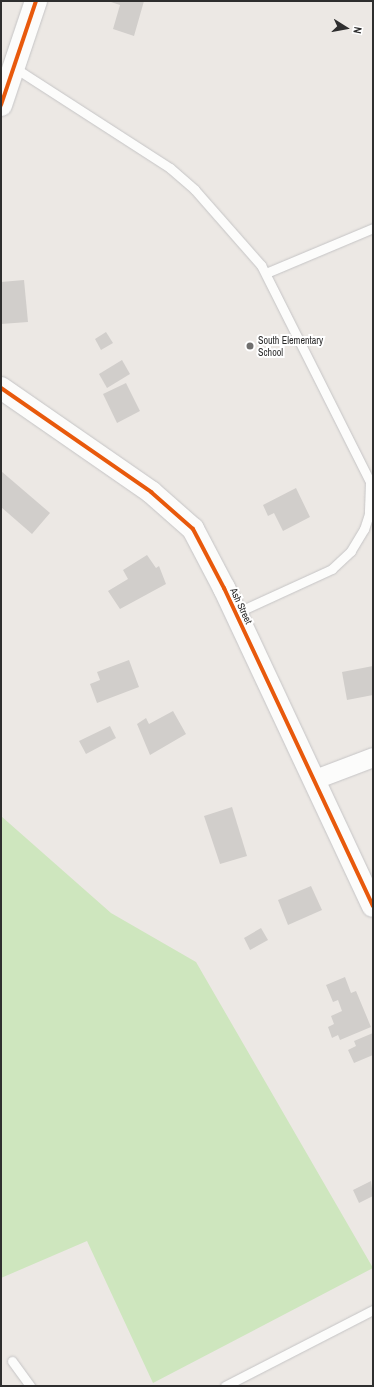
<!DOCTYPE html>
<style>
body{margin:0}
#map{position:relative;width:374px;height:1387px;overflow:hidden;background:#ece8e4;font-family:"Archivo Narrow",sans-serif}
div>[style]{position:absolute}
.green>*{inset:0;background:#cee6be}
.building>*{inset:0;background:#d1cecb}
.roads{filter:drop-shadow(0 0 1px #c5c4c5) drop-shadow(0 0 1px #c5c4c5)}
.service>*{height:9px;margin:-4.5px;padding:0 4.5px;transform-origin:4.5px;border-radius:4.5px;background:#fcfcfb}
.minor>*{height:19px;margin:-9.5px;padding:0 9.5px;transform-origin:9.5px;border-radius:9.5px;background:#fcfcfb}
.tertiary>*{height:22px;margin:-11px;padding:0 11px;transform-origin:11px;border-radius:11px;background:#fcfcfb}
.cycleway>*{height:4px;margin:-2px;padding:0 2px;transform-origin:2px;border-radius:2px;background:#e8590c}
.dots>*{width:11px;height:11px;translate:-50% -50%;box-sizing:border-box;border:2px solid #fff;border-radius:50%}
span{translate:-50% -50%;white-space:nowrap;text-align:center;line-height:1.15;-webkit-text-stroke:4px #fff;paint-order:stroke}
.poi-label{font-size:10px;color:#2e2e2e}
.left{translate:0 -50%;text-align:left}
.street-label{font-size:10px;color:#2e2e2e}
.frame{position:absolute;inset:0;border:2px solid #2e2e2e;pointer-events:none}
.north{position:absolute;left:326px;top:8px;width:40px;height:40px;-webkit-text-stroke:3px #fff;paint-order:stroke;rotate:101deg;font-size:11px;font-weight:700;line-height:16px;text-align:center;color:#2e2e2e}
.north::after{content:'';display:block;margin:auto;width:14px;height:18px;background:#2e2e2e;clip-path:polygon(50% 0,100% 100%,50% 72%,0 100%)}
</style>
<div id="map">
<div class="green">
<div style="clip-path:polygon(1px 816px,111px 913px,196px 962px,373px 1268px,153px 1383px,87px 1241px,1px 1278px)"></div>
</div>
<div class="building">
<div style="clip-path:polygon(108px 1px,144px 1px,134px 36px,113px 29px,120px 5px)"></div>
<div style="clip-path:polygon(24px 280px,28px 322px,1px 324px,1px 282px)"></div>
<div style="clip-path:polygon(106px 332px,113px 343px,101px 350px,95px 339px)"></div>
<div style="clip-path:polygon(122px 360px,130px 374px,107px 388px,99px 374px)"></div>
<div style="clip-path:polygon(126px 383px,140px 411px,117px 423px,103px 394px)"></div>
<div style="clip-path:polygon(1px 471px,50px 513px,32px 534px,1px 507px)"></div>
<div style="clip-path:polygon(296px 488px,310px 517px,283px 531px,274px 513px,268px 516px,263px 505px)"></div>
<div style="clip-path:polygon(147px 555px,156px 568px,159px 566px,166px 584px,120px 609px,108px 591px,128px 579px,123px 570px)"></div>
<div style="clip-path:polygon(129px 660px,139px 687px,97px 703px,90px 684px,100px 680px,97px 672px)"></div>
<div style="clip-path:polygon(373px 666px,373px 695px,347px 700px,342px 672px)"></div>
<div style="clip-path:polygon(173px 711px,186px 734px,150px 755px,137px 724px,146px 718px,149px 724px)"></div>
<div style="clip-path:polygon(110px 726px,116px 738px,86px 754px,79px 741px)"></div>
<div style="clip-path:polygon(232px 807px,247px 856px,220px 864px,204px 816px)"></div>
<div style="clip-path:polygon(311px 886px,322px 910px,288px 925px,278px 900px)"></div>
<div style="clip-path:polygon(261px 928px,268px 940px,250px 950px,244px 938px)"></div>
<div style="clip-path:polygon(345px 977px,351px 993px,356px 991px,371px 1027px,340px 1040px,338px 1035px,332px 1038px,328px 1027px,334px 1024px,331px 1016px,342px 1011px,338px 1000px,333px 1002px,326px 985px)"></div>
<div style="clip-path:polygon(373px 1033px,373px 1055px,354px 1063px,348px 1050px,356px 1046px,354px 1041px)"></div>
<div style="clip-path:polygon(371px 1181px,373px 1196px,359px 1203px,353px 1190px)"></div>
</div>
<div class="roads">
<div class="service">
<div style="left:15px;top:68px;width:184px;rotate:32.8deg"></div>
<div style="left:170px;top:168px;width:33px;rotate:41deg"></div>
<div style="left:195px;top:190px;width:100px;rotate:48.7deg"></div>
<div style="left:261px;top:265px;width:243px;rotate:63.3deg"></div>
<div style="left:370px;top:482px;width:32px;rotate:92deg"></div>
<div style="left:369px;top:514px;width:16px;rotate:108deg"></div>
<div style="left:364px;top:529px;width:26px;rotate:121deg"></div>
<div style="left:351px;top:551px;width:26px;rotate:137deg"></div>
<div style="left:332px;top:569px;width:106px;rotate:155.4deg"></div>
<div style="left:266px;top:273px;width:116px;rotate:-22.8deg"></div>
<div style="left:12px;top:1361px;width:31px;rotate:54deg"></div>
<div style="left:225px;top:1386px;width:166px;rotate:-27.2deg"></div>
</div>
<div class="minor">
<div style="left:315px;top:779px;width:62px;rotate:-20.8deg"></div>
</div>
<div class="tertiary">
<div style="left:1px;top:105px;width:110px;rotate:-71.4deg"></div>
<div style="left:1px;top:388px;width:183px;rotate:34.7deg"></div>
<div style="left:151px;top:492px;width:56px;rotate:41.4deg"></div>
<div style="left:193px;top:529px;width:67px;rotate:62.3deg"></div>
<div style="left:224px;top:588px;width:351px;rotate:64.9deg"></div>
</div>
</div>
<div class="cycleway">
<div style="left:1px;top:105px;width:110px;rotate:-71.4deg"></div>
<div style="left:1px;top:388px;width:183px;rotate:34.7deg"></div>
<div style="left:151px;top:492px;width:56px;rotate:41.4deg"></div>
<div style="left:193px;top:529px;width:67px;rotate:62.3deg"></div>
<div style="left:224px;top:588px;width:351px;rotate:64.9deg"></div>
</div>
<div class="dots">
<div style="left:250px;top:346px;background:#706f6e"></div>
</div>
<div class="poi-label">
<span class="left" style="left:258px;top:346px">South Elementary<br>School</span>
</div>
<div class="street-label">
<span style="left:241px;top:606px;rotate:65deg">Ash Street</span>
</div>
<div class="frame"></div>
<div class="north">N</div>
</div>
